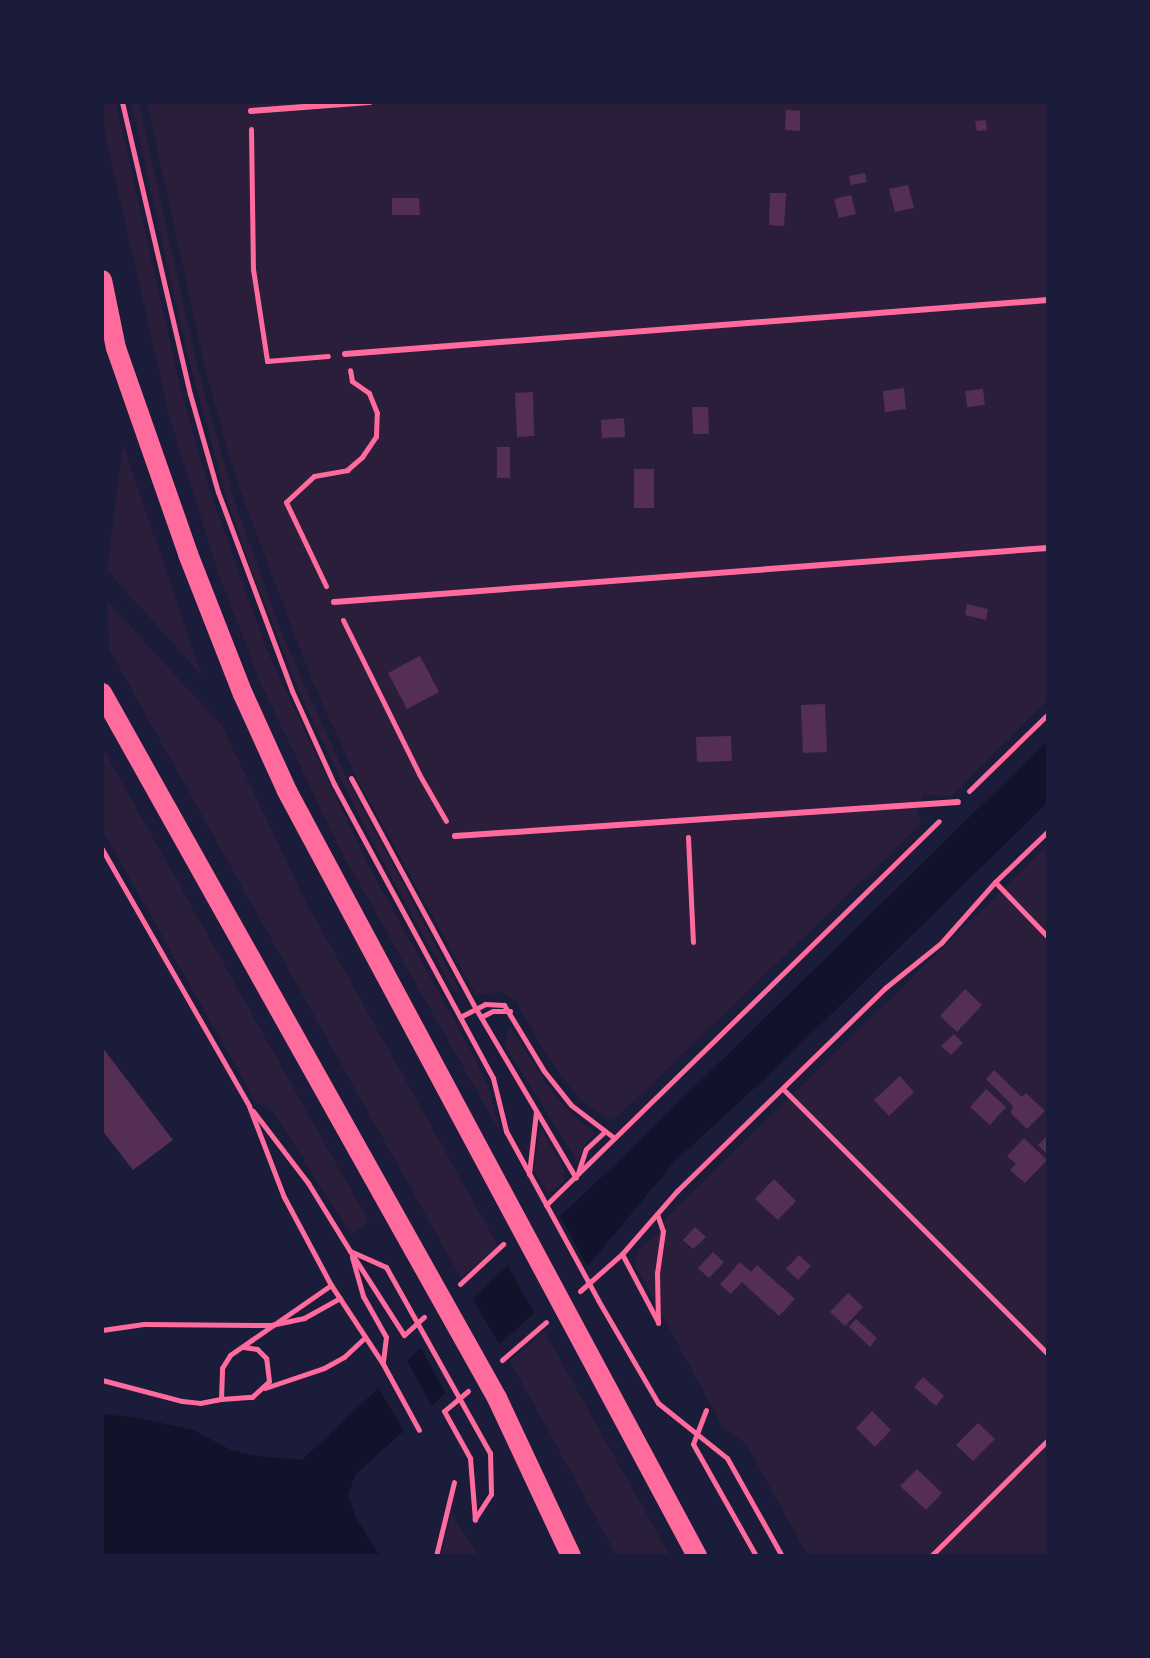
<!DOCTYPE html>
<style>
body{margin:0}
#map{position:relative;width:1150px;height:1658px;overflow:hidden;background:#1b1b3a;font-family:"Fira Sans",sans-serif}
div>[style]{position:absolute}
.green>*{inset:0;background:#2a1e3b}
.water>*{inset:0;background:#12122b}
.pier>*{inset:0;background:#1b1b3a}
.building>*{inset:0;background:#542f53}
.path>*{height:5px;margin:-2.5px;padding:0 2.5px;transform-origin:2.5px;border-radius:2.5px;background:#ff6b9d}
.service>*{height:6px;margin:-3px;padding:0 3px;transform-origin:3px;border-radius:3px;background:#ff6b9d}
.primary>*{height:20px;margin:-10px;padding:0 10px;transform-origin:10px;border-radius:10px;background:#ff6b9d}
span{translate:-50% -50%;white-space:nowrap;text-align:center;line-height:1.15;-webkit-text-stroke:6px #1b1b3a;paint-order:stroke}
.frame{position:absolute;inset:0;border:104px solid #1b1b3a;pointer-events:none}
</style>
<div id="map">
<div class="green">
<div style="clip-path:polygon(102px 102px,116px 102px,181px 391px,210px 491px,266px 648px,367px 863px,475px 1058px,488px 1087px,501px 1134px,341px 851px,261px 684px,218px 572px,170px 419px,102px 121px)"></div>
<div style="clip-path:polygon(131px 102px,139px 102px,199px 373px,236px 505px,283px 636px,345px 774px,463px 997px,453px 989px,373px 844px,302px 699px,255px 580px,227px 501px,184px 341px)"></div>
<div style="clip-path:polygon(147px 102px,1048px 102px,1048px 700px,951px 796px,923px 795px,917px 814px,922px 823px,613px 1121px,579px 1099px,544px 1051px,515px 1000px,500px 992px,476px 995px,355px 775px,311px 678px,236px 479px,205px 368px)"></div>
<div style="clip-path:polygon(123px 445px,202px 676px,107px 570px)"></div>
<div style="clip-path:polygon(107px 601px,222px 726px,305px 900px,498px 1246px,461px 1278px,109px 649px)"></div>
<div style="clip-path:polygon(102px 747px,369px 1222px,351px 1235px,271px 1108px,256px 1102px,102px 829px)"></div>
<div style="clip-path:polygon(1048px 845px,1048px 1556px,808px 1556px,746px 1444px,724px 1429px,634px 1263px,639px 1249px,659px 1233px,667px 1217px)"></div>
<div style="clip-path:polygon(510px 1026px,546px 1084px,571px 1114px,595px 1133px,583px 1147px,578px 1162px,504px 1045px)"></div>
<div style="clip-path:polygon(540px 1127px,565px 1171px,564px 1182px,548px 1194px,534px 1170px)"></div>
<div style="clip-path:polygon(544px 1331px,552px 1345px,670px 1556px,617px 1556px,510px 1361px)"></div>
<div style="clip-path:polygon(451px 1513px,478px 1556px,441px 1556px)"></div>
</div>
<div class="water">
<div style="clip-path:polygon(1048px 740px,1048px 802px,772px 1072px,674px 1162px,594px 1259px,355px 1475px,348px 1495px,356px 1518px,380px 1556px,102px 1556px,102px 1414px,138px 1418px,193px 1430px,231px 1450px,257px 1456px,302px 1460px,626px 1154px)"></div>
</div>
<div class="pier">
<div style="clip-path:polygon(558px 1212px,589px 1269px,536px 1316px,505px 1261px)"></div>
<div style="clip-path:polygon(470px 1294px,501px 1347px,447px 1396px,418px 1342px)"></div>
<div style="clip-path:polygon(404px 1355px,433px 1408px,405px 1433px,375px 1382px)"></div>
</div>
<div class="building">
<div style="clip-path:polygon(786px 110px,800px 111px,800px 131px,785px 130px)"></div>
<div style="clip-path:polygon(986px 120px,987px 130px,977px 131px,975px 121px)"></div>
<div style="clip-path:polygon(865px 173px,867px 182px,851px 185px,849px 176px)"></div>
<div style="clip-path:polygon(908px 185px,914px 208px,895px 212px,889px 189px)"></div>
<div style="clip-path:polygon(770px 193px,786px 193px,784px 226px,769px 225px)"></div>
<div style="clip-path:polygon(851px 195px,856px 214px,839px 218px,834px 199px)"></div>
<div style="clip-path:polygon(392px 198px,419px 198px,420px 215px,392px 215px)"></div>
<div style="clip-path:polygon(904px 388px,906px 409px,885px 412px,883px 391px)"></div>
<div style="clip-path:polygon(983px 389px,985px 405px,967px 407px,965px 391px)"></div>
<div style="clip-path:polygon(533px 392px,534px 436px,517px 437px,515px 393px)"></div>
<div style="clip-path:polygon(692px 407px,708px 407px,709px 434px,693px 434px)"></div>
<div style="clip-path:polygon(624px 418px,625px 437px,602px 438px,601px 420px)"></div>
<div style="clip-path:polygon(497px 447px,510px 447px,510px 478px,497px 478px)"></div>
<div style="clip-path:polygon(634px 469px,654px 469px,654px 508px,634px 508px)"></div>
<div style="clip-path:polygon(967px 604px,988px 609px,986px 620px,965px 615px)"></div>
<div style="clip-path:polygon(420px 656px,439px 692px,407px 709px,388px 673px)"></div>
<div style="clip-path:polygon(825px 704px,827px 752px,803px 753px,801px 705px)"></div>
<div style="clip-path:polygon(731px 736px,732px 761px,697px 762px,696px 737px)"></div>
<div style="clip-path:polygon(965px 989px,982px 1005px,957px 1032px,940px 1016px)"></div>
<div style="clip-path:polygon(954px 1034px,963px 1043px,951px 1055px,941px 1046px)"></div>
<div style="clip-path:polygon(102px 1047px,173px 1140px,133px 1170px,102px 1130px)"></div>
<div style="clip-path:polygon(994px 1070px,1022px 1097px,1026px 1093px,1045px 1111px,1027px 1129px,1011px 1113px,1013px 1106px,986px 1079px)"></div>
<div style="clip-path:polygon(900px 1076px,914px 1092px,889px 1116px,874px 1100px)"></div>
<div style="clip-path:polygon(986px 1089px,1006px 1107px,990px 1125px,970px 1107px)"></div>
<div style="clip-path:polygon(1048px 1135px,1048px 1155px,1038px 1145px)"></div>
<div style="clip-path:polygon(1024px 1138px,1047px 1160px,1025px 1183px,1010px 1170px,1016px 1164px,1007px 1156px)"></div>
<div style="clip-path:polygon(774px 1179px,796px 1201px,778px 1220px,755px 1199px)"></div>
<div style="clip-path:polygon(695px 1227px,706px 1237px,693px 1249px,683px 1240px)"></div>
<div style="clip-path:polygon(713px 1252px,724px 1262px,709px 1278px,698px 1268px)"></div>
<div style="clip-path:polygon(799px 1255px,811px 1266px,798px 1280px,786px 1269px)"></div>
<div style="clip-path:polygon(740px 1262px,751px 1272px,757px 1265px,795px 1299px,779px 1316px,742px 1282px,731px 1294px,720px 1284px)"></div>
<div style="clip-path:polygon(848px 1293px,863px 1307px,845px 1326px,830px 1312px)"></div>
<div style="clip-path:polygon(856px 1319px,877px 1338px,870px 1347px,849px 1327px)"></div>
<div style="clip-path:polygon(923px 1377px,944px 1396px,936px 1406px,914px 1387px)"></div>
<div style="clip-path:polygon(872px 1411px,891px 1430px,875px 1447px,856px 1428px)"></div>
<div style="clip-path:polygon(978px 1423px,995px 1439px,973px 1461px,956px 1445px)"></div>
<div style="clip-path:polygon(917px 1469px,942px 1493px,926px 1510px,900px 1486px)"></div>
</div>
<div class="path">
<div style="left:122px;top:102px;width:300px;rotate:76.9deg"></div>
<div style="left:190px;top:394px;width:102px;rotate:74.1deg"></div>
<div style="left:218px;top:492px;width:212px;rotate:69.6deg"></div>
<div style="left:292px;top:691px;width:102px;rotate:65.7deg"></div>
<div style="left:334px;top:784px;width:334px;rotate:61.6deg"></div>
<div style="left:493px;top:1078px;width:55px;rotate:76.2deg"></div>
<div style="left:506px;top:1131px;width:192px;rotate:61.4deg"></div>
<div style="left:598px;top:1300px;width:119px;rotate:59.8deg"></div>
<div style="left:658px;top:1403px;width:88px;rotate:38.6deg"></div>
<div style="left:727px;top:1458px;width:112px;rotate:60.7deg"></div>
<div style="left:251px;top:129px;width:140px;rotate:89.2deg"></div>
<div style="left:253px;top:269px;width:93px;rotate:81.3deg"></div>
<div style="left:267px;top:361px;width:61px;rotate:-4.7deg"></div>
<div style="left:326px;top:586px;width:93px;rotate:-115.5deg"></div>
<div style="left:286px;top:502px;width:38px;rotate:-43deg"></div>
<div style="left:314px;top:476px;width:34px;rotate:-10deg"></div>
<div style="left:347px;top:470px;width:20px;rotate:-41deg"></div>
<div style="left:362px;top:457px;width:25px;rotate:-56deg"></div>
<div style="left:376px;top:436px;width:23px;rotate:-88deg"></div>
<div style="left:377px;top:413px;width:22px;rotate:-112deg"></div>
<div style="left:369px;top:393px;width:21px;rotate:-145deg"></div>
<div style="left:352px;top:381px;width:11px;rotate:-100deg"></div>
<div style="left:343px;top:620px;width:172px;rotate:63.7deg"></div>
<div style="left:419px;top:774px;width:54px;rotate:60.1deg"></div>
<div style="left:351px;top:778px;width:263px;rotate:61.6deg"></div>
<div style="left:476px;top:1009px;width:196px;rotate:59.4deg"></div>
<div style="left:969px;top:791px;width:110px;rotate:-44.3deg"></div>
<div style="left:688px;top:837px;width:105px;rotate:87.3deg"></div>
<div style="left:102px;top:849px;width:296px;rotate:60.2deg"></div>
<div style="left:249px;top:1106px;width:97px;rotate:69deg"></div>
<div style="left:284px;top:1197px;width:100px;rotate:61.9deg"></div>
<div style="left:331px;top:1285px;width:95px;rotate:56.6deg"></div>
<div style="left:383px;top:1364px;width:75px;rotate:61.4deg"></div>
<div style="left:995px;top:882px;width:76px;rotate:46.1deg"></div>
<div style="left:460px;top:1017px;width:28px;rotate:-27deg"></div>
<div style="left:485px;top:1004px;width:19px;rotate:3deg"></div>
<div style="left:504px;top:1005px;width:77px;rotate:58.8deg"></div>
<div style="left:544px;top:1071px;width:43px;rotate:51.5deg"></div>
<div style="left:571px;top:1105px;width:53px;rotate:37.3deg"></div>
<div style="left:481px;top:1017px;width:13px;rotate:-27deg"></div>
<div style="left:493px;top:1011px;width:17px"></div>
<div style="left:783px;top:1089px;width:375px;rotate:45deg"></div>
<div style="left:253px;top:1111px;width:91px;rotate:52.6deg"></div>
<div style="left:308px;top:1183px;width:80px;rotate:58.3deg"></div>
<div style="left:350px;top:1251px;width:39px;rotate:24deg"></div>
<div style="left:386px;top:1267px;width:213px;rotate:60.8deg"></div>
<div style="left:490px;top:1453px;width:41px;rotate:88.6deg"></div>
<div style="left:491px;top:1494px;width:30px;rotate:123deg"></div>
<div style="left:578px;top:1173px;width:25px;rotate:-72deg"></div>
<div style="left:586px;top:1149px;width:26px;rotate:-43deg"></div>
<div style="left:529px;top:1174px;width:62px;rotate:-83.6deg"></div>
<div style="left:546px;top:1205px;width:549px;rotate:-44.34deg"></div>
<div style="left:657px;top:1214px;width:18px;rotate:71deg"></div>
<div style="left:663px;top:1231px;width:42px;rotate:98.1deg"></div>
<div style="left:657px;top:1273px;width:50px;rotate:88.9deg"></div>
<div style="left:350px;top:1251px;width:100px;rotate:57.3deg"></div>
<div style="left:404px;top:1335px;width:27px;rotate:-42deg"></div>
<div style="left:622px;top:1254px;width:77px;rotate:62.1deg"></div>
<div style="left:352px;top:1257px;width:41px;rotate:74.2deg"></div>
<div style="left:363px;top:1296px;width:47px;rotate:60.7deg"></div>
<div style="left:386px;top:1337px;width:26px;rotate:97deg"></div>
<div style="left:460px;top:1284px;width:59px;rotate:-42.9deg"></div>
<div style="left:580px;top:1291px;width:56px;rotate:-41.4deg"></div>
<div style="left:622px;top:1254px;width:84px;rotate:-48.9deg"></div>
<div style="left:677px;top:1191px;width:291px;rotate:-44.3deg"></div>
<div style="left:885px;top:988px;width:72px;rotate:-38.8deg"></div>
<div style="left:941px;top:943px;width:81px;rotate:-48.5deg"></div>
<div style="left:995px;top:882px;width:74px;rotate:-43.9deg"></div>
<div style="left:102px;top:1330px;width:42px;rotate:-8.1deg"></div>
<div style="left:144px;top:1324px;width:127px;rotate:0.5deg"></div>
<div style="left:271px;top:1325px;width:34px;rotate:-12deg"></div>
<div style="left:304px;top:1318px;width:41px;rotate:-29.1deg"></div>
<div style="left:502px;top:1360px;width:58px;rotate:-40.8deg"></div>
<div style="left:102px;top:1380px;width:83px;rotate:14.7deg"></div>
<div style="left:182px;top:1401px;width:18px;rotate:6deg"></div>
<div style="left:200px;top:1403px;width:21px;rotate:-11deg"></div>
<div style="left:221px;top:1399px;width:31px;rotate:-88deg"></div>
<div style="left:222px;top:1368px;width:15px;rotate:-58deg"></div>
<div style="left:230px;top:1355px;width:123px;rotate:-34.7deg"></div>
<div style="left:265px;top:1388px;width:62px;rotate:-18.7deg"></div>
<div style="left:324px;top:1368px;width:23px;rotate:-29deg"></div>
<div style="left:344px;top:1357px;width:26px;rotate:-43deg"></div>
<div style="left:468px;top:1391px;width:31px;rotate:140deg"></div>
<div style="left:444px;top:1411px;width:54px;rotate:61deg"></div>
<div style="left:470px;top:1458px;width:62px;rotate:85.4deg"></div>
<div style="left:221px;top:1399px;width:31px;rotate:-4deg"></div>
<div style="left:252px;top:1397px;width:23px;rotate:-43deg"></div>
<div style="left:269px;top:1381px;width:23px;rotate:-97deg"></div>
<div style="left:266px;top:1358px;width:13px;rotate:-135deg"></div>
<div style="left:257px;top:1349px;width:14px;rotate:-172deg"></div>
<div style="left:706px;top:1410px;width:36px;rotate:111deg"></div>
<div style="left:693px;top:1444px;width:129px;rotate:60.6deg"></div>
<div style="left:436px;top:1556px;width:76px;rotate:-76.3deg"></div>
<div style="left:931px;top:1556px;width:165px;rotate:-44.8deg"></div>
</div>
<div class="service">
<div style="left:251px;top:111px;width:119px;rotate:-4.3deg"></div>
<div style="left:345px;top:354px;width:705px;rotate:-4.39deg"></div>
<div style="left:334px;top:602px;width:716px;rotate:-4.33deg"></div>
<div style="left:455px;top:836px;width:504px;rotate:-3.87deg"></div>
</div>
<div class="primary">
<div style="left:102px;top:280px;width:69px;rotate:78.4deg"></div>
<div style="left:116px;top:348px;width:218px;rotate:70.7deg"></div>
<div style="left:188px;top:554px;width:150px;rotate:68.6deg"></div>
<div style="left:243px;top:694px;width:107px;rotate:65.6deg"></div>
<div style="left:287px;top:791px;width:868px;rotate:61.81deg"></div>
<div style="left:102px;top:693px;width:808px;rotate:60.74deg"></div>
<div style="left:497px;top:1398px;width:174px;rotate:64.9deg"></div>
</div>
<div class="frame"></div>
</div>
